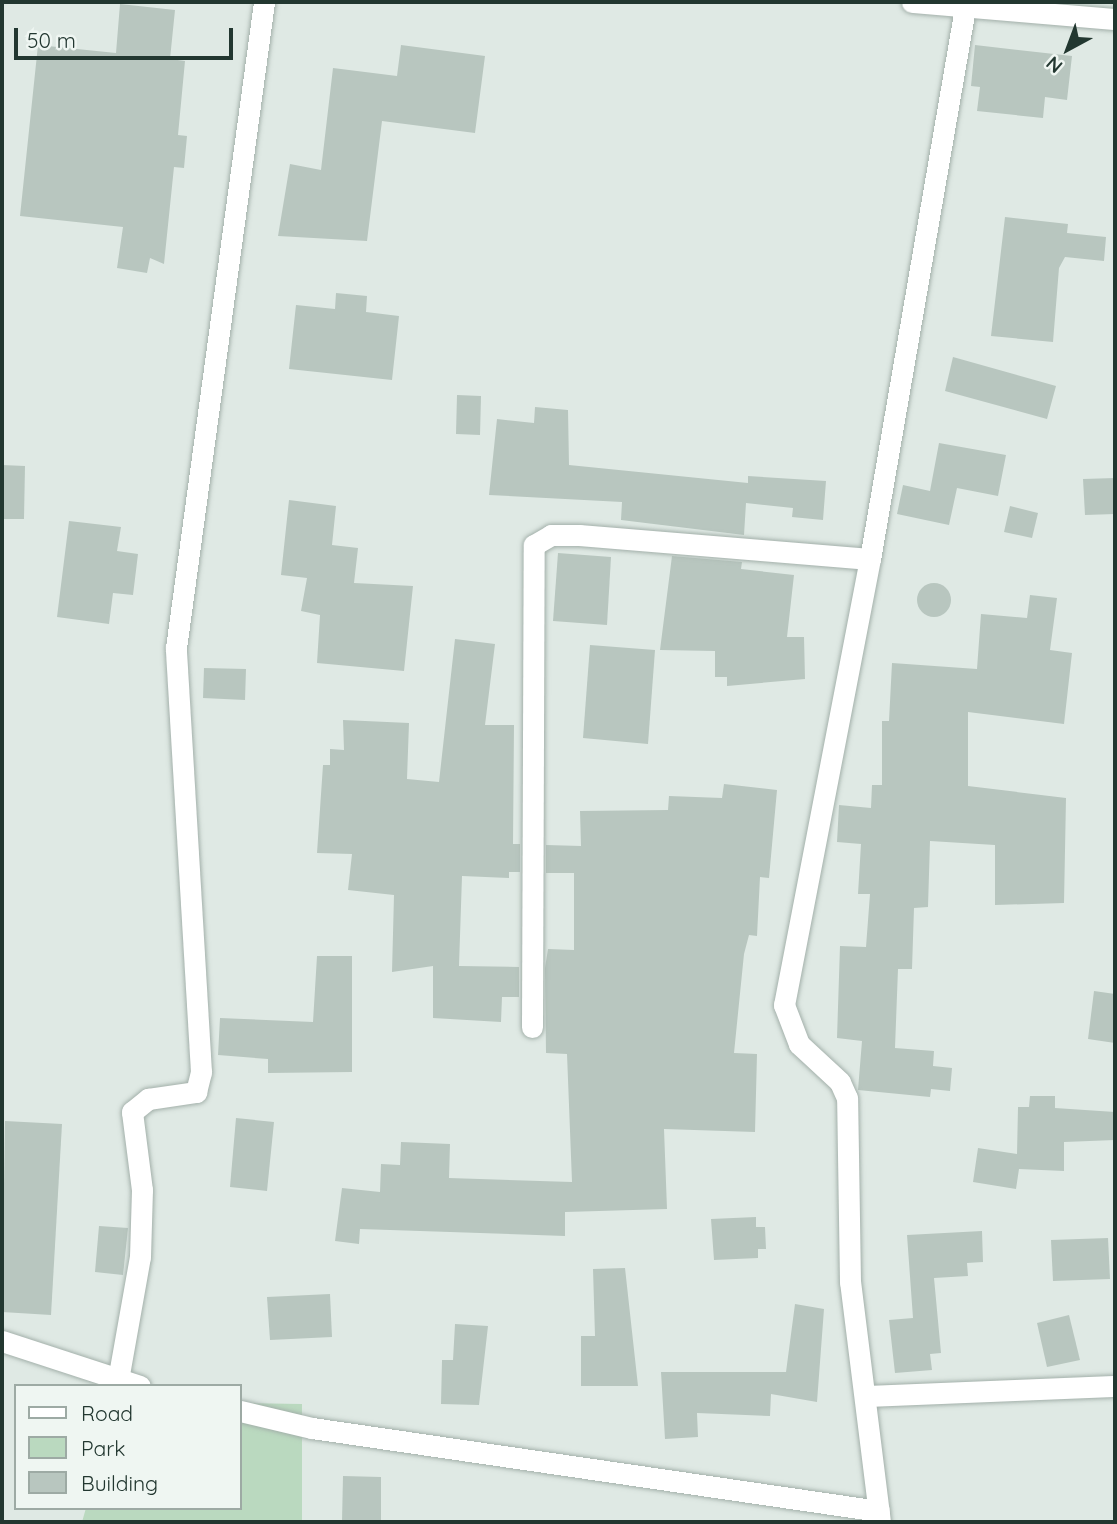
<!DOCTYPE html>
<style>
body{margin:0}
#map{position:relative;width:1117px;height:1524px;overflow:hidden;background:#dfe9e4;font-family:Quicksand,sans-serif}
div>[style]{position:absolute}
.green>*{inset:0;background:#bad9bf}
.building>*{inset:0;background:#b8c6bf}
.round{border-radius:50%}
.roads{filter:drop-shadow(0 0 2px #a3b0aa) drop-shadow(0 0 2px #a3b0aa)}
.minor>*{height:21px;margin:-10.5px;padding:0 10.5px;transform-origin:10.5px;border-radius:10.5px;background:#fff}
span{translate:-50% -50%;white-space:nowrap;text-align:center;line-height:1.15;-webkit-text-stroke:5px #eff6f2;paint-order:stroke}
.frame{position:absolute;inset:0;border:4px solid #223730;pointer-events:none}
.legend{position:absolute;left:14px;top:1384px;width:228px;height:126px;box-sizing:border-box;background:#eff6f2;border:2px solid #9daaa4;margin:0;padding:9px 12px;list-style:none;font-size:21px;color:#223730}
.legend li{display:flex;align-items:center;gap:14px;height:35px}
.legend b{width:35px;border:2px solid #9daaa4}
.north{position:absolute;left:1033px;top:14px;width:70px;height:70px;-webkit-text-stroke:5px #eff6f2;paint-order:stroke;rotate:221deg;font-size:19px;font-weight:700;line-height:28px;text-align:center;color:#223730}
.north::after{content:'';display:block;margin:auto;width:24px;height:32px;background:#223730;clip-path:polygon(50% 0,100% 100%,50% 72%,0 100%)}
.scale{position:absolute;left:14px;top:28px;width:219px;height:32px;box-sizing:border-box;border:4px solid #223730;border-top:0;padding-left:9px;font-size:21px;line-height:24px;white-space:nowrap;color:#223730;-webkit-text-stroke:5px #eff6f2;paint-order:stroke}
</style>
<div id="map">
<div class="green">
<div style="clip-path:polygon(240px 1403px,302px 1404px,302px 1522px,82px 1522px,86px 1508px,240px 1508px)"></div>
</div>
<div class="building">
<div style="clip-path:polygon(120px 4px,175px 10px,170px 59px,185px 61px,178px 135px,187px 136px,184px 168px,174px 167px,164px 264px,150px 258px,147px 273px,117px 268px,123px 227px,20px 216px,38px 45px,116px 53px)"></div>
<div style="clip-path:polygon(401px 45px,485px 56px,475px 133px,382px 121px,367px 241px,278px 236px,290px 164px,321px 170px,333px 68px,397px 76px)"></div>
<div style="clip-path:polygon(975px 45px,1072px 56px,1067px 100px,1045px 97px,1043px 118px,977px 111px,980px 87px,971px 86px)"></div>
<div style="clip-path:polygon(1005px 217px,1068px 224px,1067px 233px,1106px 237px,1104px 261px,1065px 257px,1059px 268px,1053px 342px,991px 336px)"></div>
<div style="clip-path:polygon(336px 293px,367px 296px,366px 312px,399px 316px,392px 380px,289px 369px,296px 305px,335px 309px)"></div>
<div style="clip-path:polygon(953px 357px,1056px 386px,1047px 419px,945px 391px)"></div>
<div style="clip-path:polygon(457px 395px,481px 396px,480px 435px,456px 434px)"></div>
<div style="clip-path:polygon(535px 407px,568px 410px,569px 465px,748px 483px,748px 476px,826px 481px,823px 520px,792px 517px,793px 508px,746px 503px,744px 535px,621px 520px,622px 502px,489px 495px,497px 419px,534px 423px)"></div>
<div style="clip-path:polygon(939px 443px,1006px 455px,998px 496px,957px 488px,949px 525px,897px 514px,903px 485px,930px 491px)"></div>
<div style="clip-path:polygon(2px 465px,25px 466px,24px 519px,2px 519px)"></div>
<div style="clip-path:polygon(1115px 478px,1115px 514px,1085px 515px,1083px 479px)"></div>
<div style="clip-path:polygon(289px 500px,336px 506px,332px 545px,358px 548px,354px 583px,413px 586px,404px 671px,317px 663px,320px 615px,301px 611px,307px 578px,281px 575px)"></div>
<div style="clip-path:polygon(1010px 506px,1038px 513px,1032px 538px,1004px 532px)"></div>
<div style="clip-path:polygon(69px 521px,121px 527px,117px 551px,138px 554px,133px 595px,113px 593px,109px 624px,57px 617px)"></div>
<div style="clip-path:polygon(558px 553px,611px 557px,607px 625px,553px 621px)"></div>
<div style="clip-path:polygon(672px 556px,742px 562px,741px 569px,794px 575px,787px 637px,804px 637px,805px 679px,727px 686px,727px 677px,715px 677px,715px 651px,660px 650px)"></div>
<div class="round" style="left:917px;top:583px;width:34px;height:34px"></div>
<div style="clip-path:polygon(1030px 595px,1057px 598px,1050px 650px,1072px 653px,1064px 724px,968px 712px,968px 786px,1066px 798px,1064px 903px,995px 905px,995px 845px,930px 841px,928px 907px,914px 908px,912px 969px,898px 969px,895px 1048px,934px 1051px,933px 1066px,952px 1068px,950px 1091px,931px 1089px,930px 1097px,858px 1090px,862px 1041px,837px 1038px,840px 946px,866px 947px,870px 894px,858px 894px,861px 844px,837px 842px,839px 805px,871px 808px,872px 785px,882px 785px,882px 721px,889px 721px,892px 663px,977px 669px,981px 614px,1027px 618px)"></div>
<div style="clip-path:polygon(455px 639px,495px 644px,485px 725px,514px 725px,513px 844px,520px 844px,520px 872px,509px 872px,509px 878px,462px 876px,459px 966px,519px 967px,519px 997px,502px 997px,501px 1022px,433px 1018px,433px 966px,392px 972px,394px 895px,348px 890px,352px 854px,317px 853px,323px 765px,330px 765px,330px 749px,344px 750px,343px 720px,409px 723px,407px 779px,439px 782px)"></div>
<div style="clip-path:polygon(590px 645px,655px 650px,648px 744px,583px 738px)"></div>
<div style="clip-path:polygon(204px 668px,246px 669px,245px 700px,203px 698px)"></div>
<div style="clip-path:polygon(724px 784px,777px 790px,769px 878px,760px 877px,757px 936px,749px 935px,744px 954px,734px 1053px,757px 1054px,755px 1132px,664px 1129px,667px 1209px,565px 1212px,565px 1236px,360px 1229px,359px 1244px,335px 1241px,342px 1188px,380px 1192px,381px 1164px,400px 1165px,401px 1142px,450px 1144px,449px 1178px,572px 1182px,567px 1054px,546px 1053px,545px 968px,548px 949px,574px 950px,574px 873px,546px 873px,546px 845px,581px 846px,580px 811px,668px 810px,669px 796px,722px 798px)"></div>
<div style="clip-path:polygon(317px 956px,352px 956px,352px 1072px,268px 1073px,268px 1059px,218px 1055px,220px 1018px,313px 1022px)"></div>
<div style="clip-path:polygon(1094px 991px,1115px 994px,1115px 1043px,1088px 1039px)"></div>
<div style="clip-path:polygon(1030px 1096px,1055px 1096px,1055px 1108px,1115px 1112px,1115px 1140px,1064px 1142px,1064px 1171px,1019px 1169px,1016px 1189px,973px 1182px,978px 1148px,1017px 1154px,1018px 1107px,1029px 1107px)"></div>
<div style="clip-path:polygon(236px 1118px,274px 1122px,267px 1191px,230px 1187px)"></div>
<div style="clip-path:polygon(5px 1121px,62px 1124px,51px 1315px,2px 1312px)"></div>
<div style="clip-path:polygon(756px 1217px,756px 1227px,765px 1227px,766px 1249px,758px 1249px,758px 1258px,714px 1260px,711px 1219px)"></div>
<div style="clip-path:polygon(99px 1226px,128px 1228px,123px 1275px,95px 1272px)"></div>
<div style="clip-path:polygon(982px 1231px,983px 1262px,967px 1263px,968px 1276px,934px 1278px,941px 1353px,930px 1354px,932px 1370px,895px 1373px,889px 1320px,913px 1318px,907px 1235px)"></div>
<div style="clip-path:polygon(1108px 1238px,1110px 1279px,1053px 1281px,1051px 1240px)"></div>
<div style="clip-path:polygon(625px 1268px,638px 1386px,581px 1386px,581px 1336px,595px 1336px,593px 1269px)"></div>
<div style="clip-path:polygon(330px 1294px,332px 1337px,270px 1340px,267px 1297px)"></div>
<div style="clip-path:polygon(795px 1304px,824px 1309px,817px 1402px,771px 1394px,770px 1416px,697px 1413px,698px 1437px,665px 1439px,661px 1372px,786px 1372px)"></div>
<div style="clip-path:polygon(1069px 1315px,1080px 1360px,1047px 1367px,1037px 1323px)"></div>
<div style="clip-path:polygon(455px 1324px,488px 1326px,479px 1405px,441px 1404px,442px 1360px,453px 1360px)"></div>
<div style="clip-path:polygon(343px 1476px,381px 1477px,381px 1522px,342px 1522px)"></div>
</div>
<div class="roads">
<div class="minor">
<div style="left:912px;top:2px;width:204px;rotate:4.8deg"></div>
<div style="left:532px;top:1027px;width:482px;rotate:-89.8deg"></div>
<div style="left:534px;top:545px;width:20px;rotate:-30deg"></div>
<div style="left:551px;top:535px;width:28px"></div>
<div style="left:579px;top:535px;width:292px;rotate:4.7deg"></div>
<div style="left:2px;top:1341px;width:145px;rotate:18.1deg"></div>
<div style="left:118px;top:1380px;width:125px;rotate:-79.9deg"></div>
<div style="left:140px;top:1257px;width:67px;rotate:-88.3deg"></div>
<div style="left:142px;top:1190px;width:79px;rotate:-97.3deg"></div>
<div style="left:132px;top:1112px;width:21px;rotate:-39deg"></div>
<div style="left:148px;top:1099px;width:49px;rotate:-8.3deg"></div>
<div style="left:196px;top:1092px;width:21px;rotate:-76deg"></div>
<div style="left:201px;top:1072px;width:425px;rotate:-93.4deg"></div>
<div style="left:176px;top:648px;width:652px;rotate:-82.24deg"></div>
<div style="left:865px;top:1396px;width:250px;rotate:-2.3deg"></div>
<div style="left:240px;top:1411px;width:74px;rotate:13.3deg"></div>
<div style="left:312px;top:1428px;width:573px;rotate:8.33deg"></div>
<div style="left:880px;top:1522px;width:242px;rotate:-97.1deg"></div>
<div style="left:850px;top:1282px;width:184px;rotate:-90.9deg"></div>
<div style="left:847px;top:1098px;width:17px;rotate:-114deg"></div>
<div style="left:840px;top:1082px;width:56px;rotate:-137.2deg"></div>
<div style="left:799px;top:1044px;width:42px;rotate:-111deg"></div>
<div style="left:784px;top:1005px;width:454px;rotate:-79.1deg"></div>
<div style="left:870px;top:559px;width:565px;rotate:-80.22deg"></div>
</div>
</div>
<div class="frame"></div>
<ul class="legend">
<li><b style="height:9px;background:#fff"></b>Road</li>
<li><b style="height:19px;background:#bad9bf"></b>Park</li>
<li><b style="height:19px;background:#b8c6bf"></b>Building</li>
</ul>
<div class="north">N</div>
<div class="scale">50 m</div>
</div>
